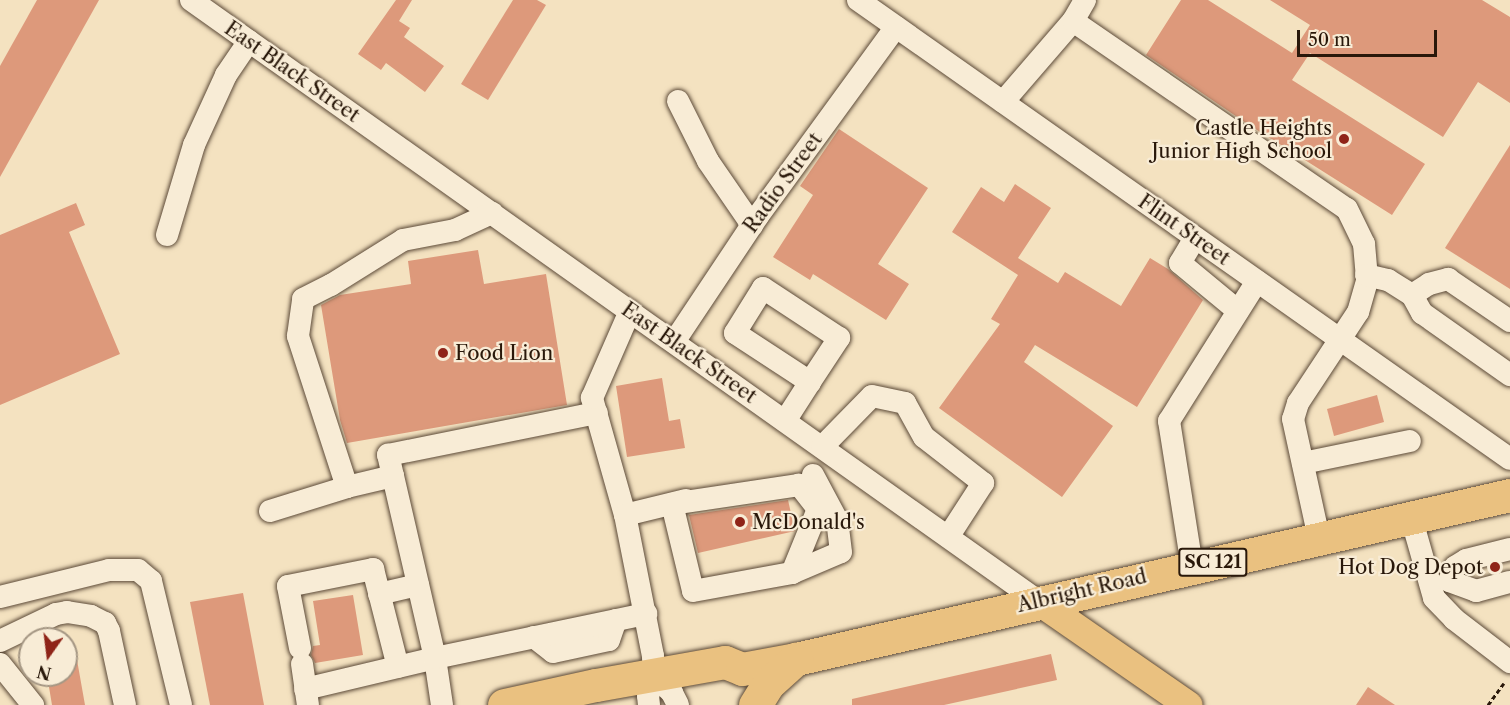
<!DOCTYPE html>
<style>
body{margin:0}
#map{position:relative;width:1510px;height:705px;overflow:hidden;background:#f4e2c0;font-family:"Libre Caslon Text",serif}
div>[style]{position:absolute}
.building>*{inset:0;background:#dd997b}
.path>*{height:3px;margin-top:-1.5px;transform-origin:0;background:repeating-linear-gradient(90deg,#29180a 0 4.5px,transparent 0 7.5px)}
.roads{filter:drop-shadow(0 0 2px #5c4a38) drop-shadow(0 0 2px #5c4a38)}
.minor>*{height:22px;margin:-11px;padding:0 11px;transform-origin:11px;border-radius:11px;background:#f8ecd6}
.major>*{height:28px;margin:-14px;padding:0 14px;transform-origin:14px;border-radius:14px;background:#eac180}
.highway>*{height:33px;margin:-16.5px;padding:0 16.5px;transform-origin:16.5px;border-radius:16.5px;background:#eac180}
.dots>*{width:16px;height:16px;translate:-50% -50%;box-sizing:border-box;border:3px solid #f8ecd6;border-radius:50%}
span{translate:-50% -50%;white-space:nowrap;text-align:center;line-height:1.15;-webkit-text-stroke:4.5px #f8ecd6;paint-order:stroke}
.shield-label span{padding:2px 4px;background:#f8ecd6;border:2px solid;border-radius:4px;-webkit-text-stroke-width:0}
.shield-label{font-size:18px;color:#29180a;font-weight:700}
.street-label{font-size:20px;color:#29180a}
.poi-label{font-size:20px;color:#29180a}
.right{translate:-100% -50%;text-align:right}
.left{translate:0 -50%;text-align:left}
.north{position:absolute;left:18px;top:627px;width:60px;height:60px;box-sizing:border-box;background:#f8ecd6;border:2px solid #a59784;border-radius:50%;rotate:194deg;font-size:16px;font-weight:700;line-height:24px;text-align:center;color:#29180a}
.north::after{content:'';display:block;margin:auto;width:21px;height:27px;background:#8f2418;clip-path:polygon(50% 0,100% 100%,50% 72%,0 100%)}
.scale{position:absolute;left:1297px;top:30px;width:140px;height:27px;box-sizing:border-box;border:3px solid #29180a;border-top:0;padding-left:8px;font-size:18px;line-height:21px;white-space:nowrap;color:#29180a;-webkit-text-stroke:4px #f8ecd6;paint-order:stroke}
</style>
<div id="map">
<div class="building">
<div style="clip-path:polygon(37px 0,99px 0,0 177px,0 66px)"></div>
<div style="clip-path:polygon(396px 0,412px 0,399px 21px,410px 28px,404px 37px,444px 66px,425px 92px,386px 63px,381px 70px,358px 54px)"></div>
<div style="clip-path:polygon(513px 0,537px 0,546px 5px,488px 100px,461px 84px)"></div>
<div style="clip-path:polygon(1181px 0,1208px 0,1292px 53px,1310px 25px,1270px 0,1482px 0,1510px 17px,1510px 103px,1478px 82px,1443px 137px,1310px 53px,1292px 80px,1425px 164px,1392px 215px,1246px 123px,1146px 55px)"></div>
<div style="clip-path:polygon(839px 129px,928px 188px,878px 264px,909px 284px,886px 320px,813px 274px,810px 280px,773px 257px,813px 195px,800px 186px)"></div>
<div style="clip-path:polygon(1510px 145px,1510px 289px,1445px 248px)"></div>
<div style="clip-path:polygon(1015px 184px,1051px 208px,1018px 258px,1058px 283px,1065px 272px,1121px 306px,1150px 258px,1168px 269px,1203px 300px,1137px 407px,1035px 345px,1024px 362px,1113px 426px,1062px 497px,939px 408px,1000px 324px,991px 319px,1018px 275px,952px 232px,981px 187px,1004px 202px)"></div>
<div style="clip-path:polygon(76px 203px,85px 225px,69px 232px,120px 354px,0 405px,0 235px)"></div>
<div style="clip-path:polygon(478px 250px,484px 284px,546px 274px,567px 405px,347px 443px,340px 420px,321px 305px,340px 295px,411px 284px,408px 261px)"></div>
<div style="clip-path:polygon(662px 378px,669px 421px,680px 419px,685px 448px,627px 457px,616px 386px)"></div>
<div style="clip-path:polygon(1377px 395px,1384px 422px,1334px 436px,1327px 409px)"></div>
<div style="clip-path:polygon(788px 500px,795px 531px,698px 553px,689px 515px)"></div>
<div style="clip-path:polygon(243px 593px,264px 705px,210px 705px,190px 602px)"></div>
<div style="clip-path:polygon(353px 595px,363px 655px,315px 663px,311px 655px,313px 646px,320px 645px,313px 601px)"></div>
<div style="clip-path:polygon(66px 643px,74px 643px,85px 705px,52px 705px,47px 675px,66px 675px)"></div>
<div style="clip-path:polygon(1051px 654px,1057px 680px,944px 705px,852px 705px,852px 699px)"></div>
<div style="clip-path:polygon(1368px 687px,1395px 705px,1356px 705px)"></div>
</div>
<div class="path">
<div style="left:1488px;top:705px;width:27px;rotate:-54deg"></div>
</div>
<div class="roads">
<div class="minor">
<div style="left:191px;top:0;width:1039px;rotate:35.36deg"></div>
<div style="left:858px;top:0;width:797px;rotate:35.15deg"></div>
<div style="left:1073px;top:21px;width:24px;rotate:-60deg"></div>
<div style="left:678px;top:101px;width:67px;rotate:63.4deg"></div>
<div style="left:708px;top:161px;width:78px;rotate:55.5deg"></div>
<div style="left:1003px;top:102px;width:107px;rotate:-49.2deg"></div>
<div style="left:1073px;top:21px;width:332px;rotate:34.5deg"></div>
<div style="left:1347px;top:209px;width:39px;rotate:64deg"></div>
<div style="left:1364px;top:244px;width:37px;rotate:85deg"></div>
<div style="left:1367px;top:281px;width:32px;rotate:106deg"></div>
<div style="left:1358px;top:312px;width:109px;rotate:123.4deg"></div>
<div style="left:1298px;top:403px;width:17px;rotate:107deg"></div>
<div style="left:1293px;top:419px;width:122px;rotate:77.7deg"></div>
<div style="left:167px;top:235px;width:94px;rotate:-73.3deg"></div>
<div style="left:194px;top:145px;width:77px;rotate:-65.4deg"></div>
<div style="left:226px;top:75px;width:41px;rotate:-55.9deg"></div>
<div style="left:1195px;top:238px;width:29px;rotate:121deg"></div>
<div style="left:1180px;top:263px;width:75px;rotate:39.6deg"></div>
<div style="left:1366px;top:275px;width:23px;rotate:13deg"></div>
<div style="left:1388px;top:280px;width:28px;rotate:32deg"></div>
<div style="left:1412px;top:295px;width:21px;rotate:61deg"></div>
<div style="left:1422px;top:313px;width:108px;rotate:35.2deg"></div>
<div style="left:1412px;top:295px;width:20px;rotate:-33deg"></div>
<div style="left:1429px;top:284px;width:20px;rotate:-15deg"></div>
<div style="left:1448px;top:279px;width:75px;rotate:34.1deg"></div>
<div style="left:674px;top:342px;width:151px;rotate:-56.3deg"></div>
<div style="left:758px;top:216px;width:234px;rotate:-53.9deg"></div>
<div style="left:785px;top:421px;width:46px;rotate:-57.3deg"></div>
<div style="left:810px;top:382px;width:53px;rotate:-56.6deg"></div>
<div style="left:839px;top:338px;width:91px;rotate:-146.7deg"></div>
<div style="left:763px;top:288px;width:53px;rotate:121.9deg"></div>
<div style="left:735px;top:333px;width:90px;rotate:33.2deg"></div>
<div style="left:822px;top:447px;width:71px;rotate:-45.6deg"></div>
<div style="left:872px;top:396px;width:34px;rotate:12deg"></div>
<div style="left:905px;top:403px;width:39px;rotate:61deg"></div>
<div style="left:924px;top:437px;width:75px;rotate:37.9deg"></div>
<div style="left:983px;top:483px;width:64px;rotate:122.9deg"></div>
<div style="left:1303px;top:463px;width:109px;rotate:-11.6deg"></div>
<div style="left:393px;top:476px;width:22px;rotate:-103deg"></div>
<div style="left:388px;top:455px;width:213px;rotate:-11.4deg"></div>
<div style="left:270px;top:511px;width:81px;rotate:-17.3deg"></div>
<div style="left:625px;top:515px;width:122px;rotate:-105.8deg"></div>
<div style="left:592px;top:398px;width:95px;rotate:-66.4deg"></div>
<div style="left:1411px;top:517px;width:84px;rotate:74.1deg"></div>
<div style="left:1434px;top:598px;width:29px;rotate:46deg"></div>
<div style="left:1454px;top:619px;width:71px;rotate:37.5deg"></div>
<div style="left:1510px;top:549px;width:45px;rotate:166deg"></div>
<div style="left:1466px;top:560px;width:13px;rotate:148deg"></div>
<div style="left:1455px;top:567px;width:15px;rotate:113deg"></div>
<div style="left:1449px;top:581px;width:29px;rotate:20deg"></div>
<div style="left:1476px;top:591px;width:35px;rotate:-15deg"></div>
<div style="left:1192px;top:566px;width:147px;rotate:-99deg"></div>
<div style="left:1169px;top:421px;width:165px;rotate:-57.8deg"></div>
<div style="left:792px;top:573px;width:69px;rotate:-67.9deg"></div>
<div style="left:818px;top:509px;width:31px;rotate:-128deg"></div>
<div style="left:799px;top:485px;width:128px;rotate:171.5deg"></div>
<div style="left:672px;top:504px;width:89px;rotate:76.4deg"></div>
<div style="left:693px;top:591px;width:101px;rotate:-10.3deg"></div>
<div style="left:792px;top:573px;width:53px;rotate:-23.2deg"></div>
<div style="left:841px;top:552px;width:32px;rotate:-97deg"></div>
<div style="left:837px;top:520px;width:51px;rotate:-118.1deg"></div>
<div style="left:379px;top:594px;width:40px;rotate:-13deg"></div>
<div style="left:0;top:597px;width:112px;rotate:-13.9deg"></div>
<div style="left:109px;top:570px;width:29px"></div>
<div style="left:138px;top:570px;width:17px;rotate:40deg"></div>
<div style="left:151px;top:581px;width:128px;rotate:76.4deg"></div>
<div style="left:534px;top:637px;width:24px;rotate:38deg"></div>
<div style="left:553px;top:652px;width:57px;rotate:-12.1deg"></div>
<div style="left:609px;top:640px;width:21px;rotate:-71deg"></div>
<div style="left:0;top:641px;width:62px;rotate:-25.7deg"></div>
<div style="left:56px;top:614px;width:11px;rotate:-10deg"></div>
<div style="left:67px;top:612px;width:24px;rotate:9deg"></div>
<div style="left:91px;top:616px;width:16px;rotate:27deg"></div>
<div style="left:105px;top:623px;width:9px;rotate:63deg"></div>
<div style="left:109px;top:631px;width:76px;rotate:77.8deg"></div>
<div style="left:300px;top:648px;width:63px;rotate:-101deg"></div>
<div style="left:288px;top:586px;width:87px;rotate:-11.3deg"></div>
<div style="left:373px;top:569px;width:101px;rotate:75.7deg"></div>
<div style="left:0;top:664px;width:53px;rotate:51.2deg"></div>
<div style="left:302px;top:664px;width:41px;rotate:81.7deg"></div>
<div style="left:654px;top:676px;width:25px;rotate:43deg"></div>
<div style="left:672px;top:693px;width:13px;rotate:63deg"></div>
<div style="left:305px;top:689px;width:134px;rotate:-13.4deg"></div>
<div style="left:435px;top:658px;width:216px;rotate:-11.8deg"></div>
<div style="left:442px;top:705px;width:48px;rotate:-98.5deg"></div>
<div style="left:435px;top:658px;width:187px;rotate:-103deg"></div>
<div style="left:393px;top:476px;width:47px;rotate:166.6deg"></div>
<div style="left:347px;top:487px;width:159px;rotate:-108deg"></div>
<div style="left:298px;top:336px;width:37px;rotate:-82deg"></div>
<div style="left:303px;top:299px;width:31px;rotate:-27deg"></div>
<div style="left:331px;top:285px;width:85px;rotate:-32deg"></div>
<div style="left:403px;top:240px;width:53px;rotate:-10.9deg"></div>
<div style="left:455px;top:230px;width:41px;rotate:-24.7deg"></div>
<div style="left:649px;top:705px;width:9px;rotate:-96deg"></div>
<div style="left:648px;top:696px;width:21px;rotate:-73deg"></div>
<div style="left:654px;top:676px;width:20px;rotate:-93deg"></div>
<div style="left:653px;top:656px;width:144px;rotate:-101.2deg"></div>
<div style="left:625px;top:515px;width:63px;rotate:-13.8deg"></div>
</div>
<div class="major">
<div style="left:1038px;top:601px;width:183px;rotate:34.7deg"></div>
</div>
<div class="highway">
<div style="left:504px;top:705px;width:94px;rotate:-12.3deg"></div>
<div style="left:596px;top:685px;width:131px;rotate:-10.1deg"></div>
<div style="left:725px;top:662px;width:18px;rotate:22deg"></div>
<div style="left:742px;top:669px;width:55px;rotate:-10.5deg"></div>
<div style="left:796px;top:659px;width:733px;rotate:-12.94deg"></div>
<div style="left:755px;top:705px;width:25px;rotate:-58deg"></div>
<div style="left:768px;top:684px;width:38px;rotate:-42deg"></div>
</div>
</div>
<div class="dots">
<div style="left:1344px;top:139px;background:#8f2418"></div>
<div style="left:443px;top:353px;background:#8f2418"></div>
<div style="left:740px;top:522px;background:#8f2418"></div>
<div style="left:1495px;top:567px;background:#8f2418"></div>
</div>
<div class="shield-label">
<span style="left:1213px;top:562px">SC 121</span>
</div>
<div class="street-label">
<span style="left:292px;top:72px;rotate:35deg">East Black Street</span>
<span style="left:783px;top:183px;rotate:-54deg">Radio Street</span>
<span style="left:1184px;top:230px;rotate:35deg">Flint Street</span>
<span style="left:689px;top:353px;rotate:35deg">East Black Street</span>
<span style="left:1082px;top:591px;rotate:-13deg">Albright Road</span>
</div>
<div class="poi-label">
<span class="right" style="left:1332px;top:140px">Castle Heights<br>Junior High School</span>
<span class="left" style="left:455px;top:353px">Food Lion</span>
<span class="left" style="left:752px;top:522px">McDonald's</span>
<span class="right" style="left:1483px;top:567px">Hot Dog Depot</span>
</div>
<div class="north">N</div>
<div class="scale">50 m</div>
</div>
